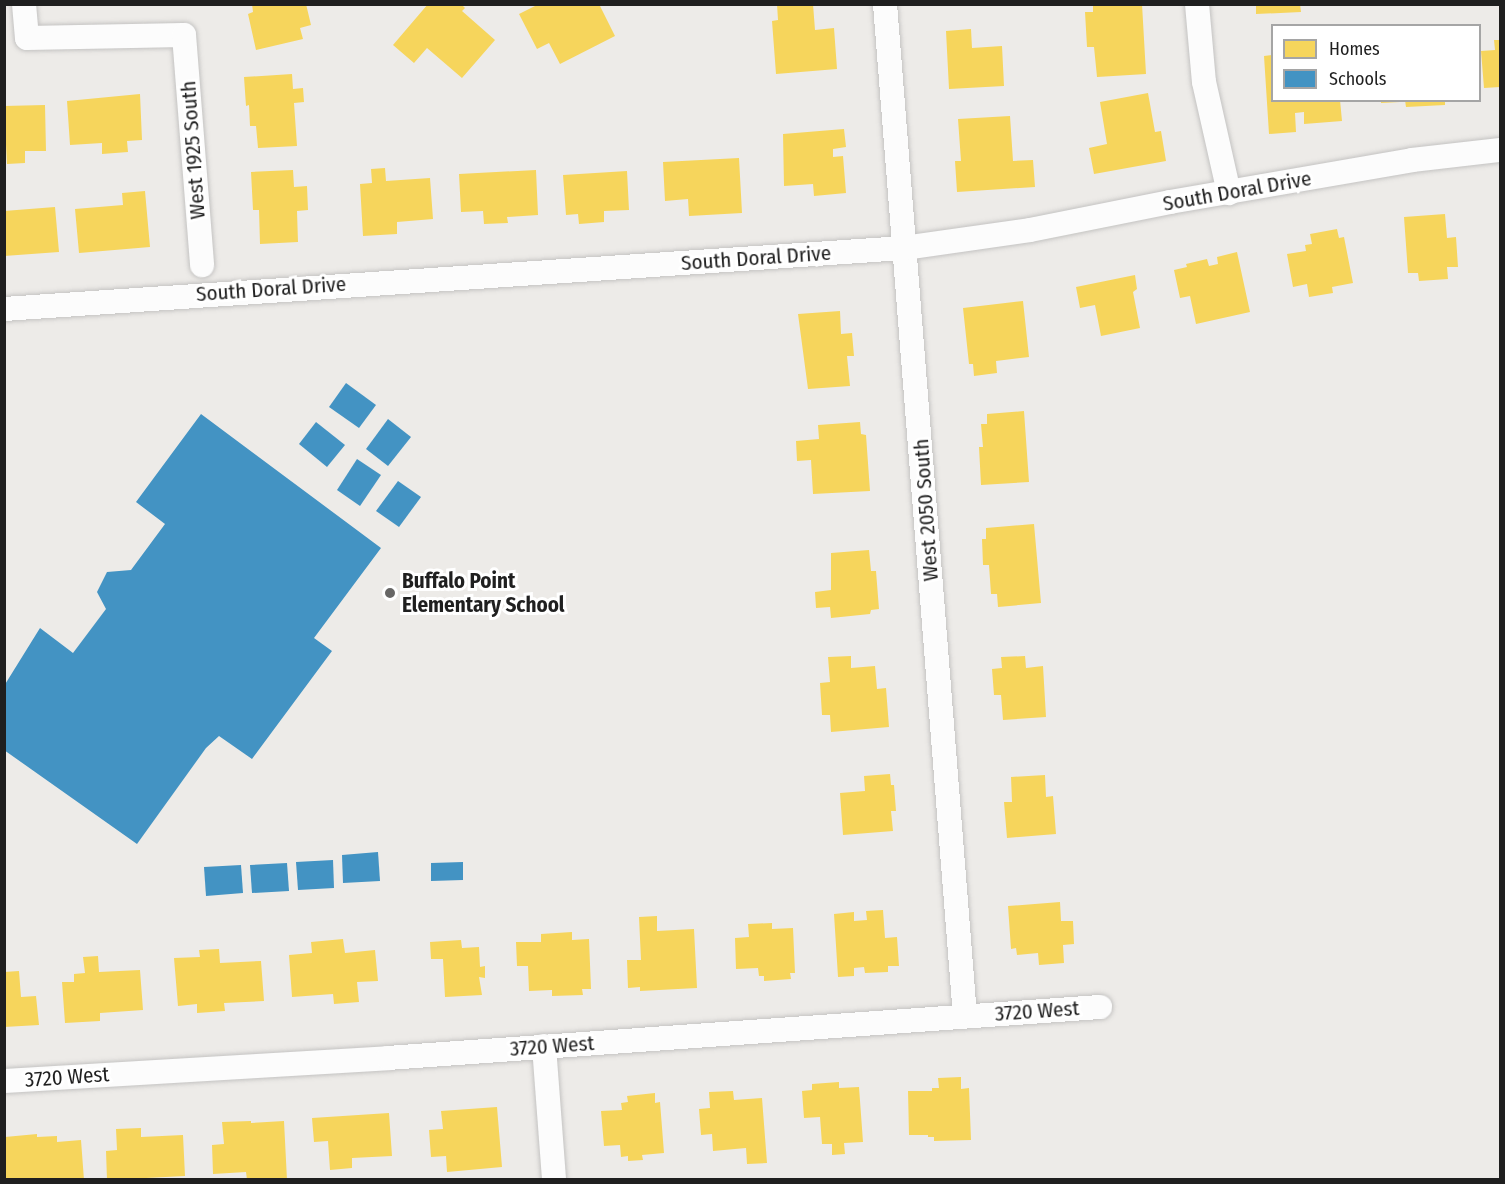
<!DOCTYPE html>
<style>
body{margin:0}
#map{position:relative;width:1505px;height:1184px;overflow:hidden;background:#edebe8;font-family:"Fira Sans Condensed",sans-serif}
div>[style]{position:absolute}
.homes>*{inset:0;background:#f6d55c}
.schools>*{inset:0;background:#4393c3}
.roads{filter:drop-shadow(0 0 2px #c4c3c2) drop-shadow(0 0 2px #c4c3c2)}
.street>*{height:24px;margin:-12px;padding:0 12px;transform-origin:12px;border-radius:12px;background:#fcfcfc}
.dots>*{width:16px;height:16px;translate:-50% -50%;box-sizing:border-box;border:3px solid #fff;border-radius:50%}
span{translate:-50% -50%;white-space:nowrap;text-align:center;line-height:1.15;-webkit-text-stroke:6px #fff;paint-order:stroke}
.street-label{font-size:21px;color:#1f1f1f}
.poi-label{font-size:21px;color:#1f1f1f;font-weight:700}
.left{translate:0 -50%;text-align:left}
.frame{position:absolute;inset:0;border:6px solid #1f1f1f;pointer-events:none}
.legend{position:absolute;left:1271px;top:24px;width:210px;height:78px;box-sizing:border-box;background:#fff;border:2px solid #a5a5a5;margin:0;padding:8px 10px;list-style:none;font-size:18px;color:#1f1f1f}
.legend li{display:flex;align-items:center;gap:12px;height:30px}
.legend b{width:30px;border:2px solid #a5a5a5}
</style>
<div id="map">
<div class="homes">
<div style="clip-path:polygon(252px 4px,306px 4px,311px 25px,300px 28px,303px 39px,256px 50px,248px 14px,253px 12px)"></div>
<div style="clip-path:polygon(428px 4px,461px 4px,465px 8px,462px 11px,495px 40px,462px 78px,427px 48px,414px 63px,393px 45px)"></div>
<div style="clip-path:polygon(539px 4px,599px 4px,615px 36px,560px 64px,549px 43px,537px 49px,519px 14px)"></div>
<div style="clip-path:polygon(777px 4px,813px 4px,815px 30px,834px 28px,837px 69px,776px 74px,772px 21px,778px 20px)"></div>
<div style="clip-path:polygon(1093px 4px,1142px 4px,1146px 74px,1097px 77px,1094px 47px,1087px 47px,1085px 12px,1093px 12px)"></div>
<div style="clip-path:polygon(1256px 4px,1300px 4px,1301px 12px,1256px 14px)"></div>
<div style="clip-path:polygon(971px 29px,972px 48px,1002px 46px,1004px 86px,949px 89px,946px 31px)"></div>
<div style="clip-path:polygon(1494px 40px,1500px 40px,1500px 87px,1484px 88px,1481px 51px,1495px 50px)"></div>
<div style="clip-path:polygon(1272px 55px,1272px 100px,1340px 100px,1342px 121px,1304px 124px,1304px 112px,1295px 113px,1296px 132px,1269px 134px,1264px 56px)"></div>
<div style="clip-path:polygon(292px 74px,293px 89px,303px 88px,304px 102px,294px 103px,297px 146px,258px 148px,256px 126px,250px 126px,249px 105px,246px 106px,244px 77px)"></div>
<div style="clip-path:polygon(1148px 93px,1155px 132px,1161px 131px,1166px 161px,1094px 174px,1089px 148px,1107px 144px,1100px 102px)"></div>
<div style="clip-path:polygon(140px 94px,142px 140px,127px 141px,128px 152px,102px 154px,102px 143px,70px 145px,67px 101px)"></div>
<div style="clip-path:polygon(1381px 100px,1400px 100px,1400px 102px,1381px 103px)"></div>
<div style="clip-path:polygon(1405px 100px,1445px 100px,1445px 105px,1406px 107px)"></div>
<div style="clip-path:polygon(45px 105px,46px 151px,25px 151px,25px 163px,7px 164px,4px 106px)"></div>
<div style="clip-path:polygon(1010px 116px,1013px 161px,1033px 160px,1035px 187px,957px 192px,955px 161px,961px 161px,958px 119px)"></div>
<div style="clip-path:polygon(844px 129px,846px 147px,833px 149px,833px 157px,843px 156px,846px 193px,814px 196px,813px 184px,784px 186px,783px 134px)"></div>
<div style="clip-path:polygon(739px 158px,742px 213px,689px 216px,688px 199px,665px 201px,663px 162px)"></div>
<div style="clip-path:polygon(385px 168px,386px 181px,430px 178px,433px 219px,397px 222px,397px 234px,363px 236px,360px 184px,372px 183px,371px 169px)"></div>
<div style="clip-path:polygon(293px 170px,294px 187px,307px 186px,308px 210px,297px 211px,298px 242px,260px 244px,259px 210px,253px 210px,251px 172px)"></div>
<div style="clip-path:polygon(536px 170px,538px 215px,507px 217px,508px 223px,484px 224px,483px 211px,461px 212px,459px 174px)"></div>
<div style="clip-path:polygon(627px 171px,629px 210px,604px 211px,604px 222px,579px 224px,578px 214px,566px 215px,563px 175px)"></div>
<div style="clip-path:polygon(145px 191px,150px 247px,79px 253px,75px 209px,123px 205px,122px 193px)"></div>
<div style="clip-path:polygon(55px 207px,59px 252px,4px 256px,4px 211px)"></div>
<div style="clip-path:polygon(1445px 214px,1447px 238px,1456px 237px,1458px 267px,1447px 267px,1448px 279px,1419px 281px,1418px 273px,1408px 273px,1404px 217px)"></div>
<div style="clip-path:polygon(1337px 229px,1339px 238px,1344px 237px,1353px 283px,1332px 287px,1333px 293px,1309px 297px,1307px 284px,1293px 287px,1287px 254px,1306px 251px,1305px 245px,1312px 244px,1310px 234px)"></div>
<div style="clip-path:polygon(1237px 252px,1250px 312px,1196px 324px,1190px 296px,1180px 298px,1174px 270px,1187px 267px,1186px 264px,1207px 259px,1209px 266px,1218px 264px,1217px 257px)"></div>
<div style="clip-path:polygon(1135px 275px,1137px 289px,1133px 292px,1140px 328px,1101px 336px,1095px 305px,1080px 308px,1076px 287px)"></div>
<div style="clip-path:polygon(1023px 301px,1029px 357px,996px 361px,997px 373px,974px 376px,973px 364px,969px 364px,963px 308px)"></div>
<div style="clip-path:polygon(840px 311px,841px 334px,852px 333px,854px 356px,847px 356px,850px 386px,808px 389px,798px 314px)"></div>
<div style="clip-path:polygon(1024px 411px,1029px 482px,981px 485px,979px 447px,983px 447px,981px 424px,987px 424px,987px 414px)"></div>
<div style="clip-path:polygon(860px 422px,861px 434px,866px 435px,870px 491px,813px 494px,811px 460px,797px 461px,796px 441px,819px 439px,818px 425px)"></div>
<div style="clip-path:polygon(1034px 524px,1041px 603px,998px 607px,997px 594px,991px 594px,989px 565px,983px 565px,982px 539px,986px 539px,986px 528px)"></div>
<div style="clip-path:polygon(869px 550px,871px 571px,876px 571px,879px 609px,871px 610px,870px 614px,831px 618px,830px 607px,816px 608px,815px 592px,831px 590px,831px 553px)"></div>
<div style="clip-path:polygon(851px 656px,851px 668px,875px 666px,877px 689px,886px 688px,889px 727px,831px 732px,830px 715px,822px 715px,820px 683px,830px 682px,828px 657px)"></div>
<div style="clip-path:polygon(1025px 656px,1026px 668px,1043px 666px,1046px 717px,1003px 720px,1001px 695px,994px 695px,992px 669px,1002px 668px,1001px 657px)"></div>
<div style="clip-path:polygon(890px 774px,891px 785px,894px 785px,896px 811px,891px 811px,893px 831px,843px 835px,840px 793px,865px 791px,864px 776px)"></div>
<div style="clip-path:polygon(1045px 775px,1046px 797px,1053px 796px,1056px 834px,1007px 838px,1004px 802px,1012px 802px,1011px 777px)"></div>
<div style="clip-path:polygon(1060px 902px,1061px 921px,1073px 921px,1074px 944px,1063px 945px,1064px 963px,1039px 965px,1038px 953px,1017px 955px,1016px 948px,1011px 949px,1008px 906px)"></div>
<div style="clip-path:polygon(883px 910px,885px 938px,897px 937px,899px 966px,888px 966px,888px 972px,865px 973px,864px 967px,854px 968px,854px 976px,838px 977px,834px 914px,854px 912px,854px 921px,867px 920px,866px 911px)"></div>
<div style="clip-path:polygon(657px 916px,657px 931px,694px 929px,697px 988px,640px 991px,640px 987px,628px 988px,627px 960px,641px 960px,639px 917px)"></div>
<div style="clip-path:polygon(772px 923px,772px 929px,793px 928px,795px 973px,790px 973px,791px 979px,764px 981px,764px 976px,759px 976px,758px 968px,736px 969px,735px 938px,749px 937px,748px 924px)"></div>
<div style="clip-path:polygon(572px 932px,572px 940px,589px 939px,591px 989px,582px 989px,583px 995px,552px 996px,552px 990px,529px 991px,528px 966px,517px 966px,516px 942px,541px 942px,541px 934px)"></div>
<div style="clip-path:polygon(343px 939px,345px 953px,375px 950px,378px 981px,357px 982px,359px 1002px,334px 1004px,333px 994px,292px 997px,289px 955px,312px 953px,311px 942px)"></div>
<div style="clip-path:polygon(461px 940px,462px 948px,479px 947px,480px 967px,485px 966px,485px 978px,479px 977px,482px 995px,445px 997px,443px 959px,431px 959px,430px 942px)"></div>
<div style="clip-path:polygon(219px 949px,220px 963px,261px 961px,264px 1001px,224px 1003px,225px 1011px,197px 1013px,197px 1004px,178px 1006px,174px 958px,200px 957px,199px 950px)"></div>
<div style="clip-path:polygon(98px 956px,99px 972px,140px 970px,143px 1010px,100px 1013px,100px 1021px,65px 1023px,62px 982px,74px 982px,74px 974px,85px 973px,83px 957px)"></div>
<div style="clip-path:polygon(19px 971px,21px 997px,36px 996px,39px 1025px,4px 1027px,4px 972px)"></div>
<div style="clip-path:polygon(961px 1077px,961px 1089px,969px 1088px,971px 1140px,934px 1141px,934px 1137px,928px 1137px,928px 1135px,909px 1135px,908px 1091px,932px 1091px,932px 1088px,939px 1088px,938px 1078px)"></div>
<div style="clip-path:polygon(839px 1082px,839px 1088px,859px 1087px,863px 1142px,844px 1143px,845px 1154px,832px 1155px,832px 1144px,822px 1144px,820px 1117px,804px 1118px,802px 1091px,812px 1090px,812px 1084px)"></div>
<div style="clip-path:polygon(733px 1091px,734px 1100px,762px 1098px,767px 1163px,747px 1164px,746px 1148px,713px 1151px,712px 1134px,701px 1135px,699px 1109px,710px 1108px,709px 1092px)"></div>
<div style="clip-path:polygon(655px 1093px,655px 1103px,660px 1102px,664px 1153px,642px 1155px,643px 1160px,628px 1161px,628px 1156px,621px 1157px,620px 1145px,604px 1146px,601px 1111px,622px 1110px,621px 1103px,628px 1102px,627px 1096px)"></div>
<div style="clip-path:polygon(497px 1107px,502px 1167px,447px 1172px,446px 1156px,431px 1157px,429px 1130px,443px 1129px,441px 1111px)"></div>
<div style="clip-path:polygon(389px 1113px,392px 1156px,352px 1158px,352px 1168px,330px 1170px,328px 1141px,314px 1142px,312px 1118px)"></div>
<div style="clip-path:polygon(251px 1121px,251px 1123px,284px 1121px,287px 1180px,247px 1180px,246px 1172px,213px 1174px,212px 1145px,224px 1144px,222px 1122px)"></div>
<div style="clip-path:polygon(141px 1128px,141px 1137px,183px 1135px,185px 1176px,107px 1180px,106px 1151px,117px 1150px,116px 1129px)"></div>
<div style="clip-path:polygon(37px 1134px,37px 1137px,57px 1136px,57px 1142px,81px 1140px,84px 1180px,5px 1180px,5px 1137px)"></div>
</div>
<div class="schools">
<div style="clip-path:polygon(346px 383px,376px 405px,359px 428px,329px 407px)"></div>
<div style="clip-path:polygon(201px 414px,381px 548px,314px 638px,332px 651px,252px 759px,219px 736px,206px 748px,137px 844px,4px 750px,4px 686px,40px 628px,73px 653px,106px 609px,97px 592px,107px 572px,131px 570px,165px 524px,136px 502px)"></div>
<div style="clip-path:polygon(388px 419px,411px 437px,388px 466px,366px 449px)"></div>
<div style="clip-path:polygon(316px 422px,345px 445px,327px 467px,299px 444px)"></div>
<div style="clip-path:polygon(357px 459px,381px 475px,360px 506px,337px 490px)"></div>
<div style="clip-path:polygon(398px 481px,421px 497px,399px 527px,376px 511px)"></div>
<div style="clip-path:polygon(378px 852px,380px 881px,343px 883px,342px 855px)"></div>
<div style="clip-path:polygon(333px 860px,334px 888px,298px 890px,296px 862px)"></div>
<div style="clip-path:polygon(463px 862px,463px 880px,431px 881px,431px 863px)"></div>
<div style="clip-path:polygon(287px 863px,289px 891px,252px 893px,250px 865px)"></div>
<div style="clip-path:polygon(241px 865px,243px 893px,206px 896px,204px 867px)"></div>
</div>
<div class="roads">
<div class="street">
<div style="left:24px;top:4px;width:34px;rotate:85deg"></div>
<div style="left:27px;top:38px;width:157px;rotate:-1.1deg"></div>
<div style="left:184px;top:35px;width:231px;rotate:85.5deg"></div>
<div style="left:885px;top:4px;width:1015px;rotate:85.48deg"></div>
<div style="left:1197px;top:4px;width:78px;rotate:84.9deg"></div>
<div style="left:1204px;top:82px;width:114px;rotate:77.3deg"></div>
<div style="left:4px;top:309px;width:902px;rotate:-3.88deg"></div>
<div style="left:904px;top:248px;width:127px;rotate:-8.1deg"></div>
<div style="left:1030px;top:230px;width:143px;rotate:-11.3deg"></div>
<div style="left:1170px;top:202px;width:246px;rotate:-9.8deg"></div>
<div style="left:1412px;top:160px;width:89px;rotate:-6.5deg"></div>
<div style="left:544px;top:1046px;width:134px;rotate:85.7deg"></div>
<div style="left:4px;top:1081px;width:385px;rotate:-3.4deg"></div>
<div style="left:388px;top:1058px;width:714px;rotate:-4.1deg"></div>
</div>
</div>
<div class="dots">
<div style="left:390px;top:593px;background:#676665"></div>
</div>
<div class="street-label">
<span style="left:193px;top:150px;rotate:-94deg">West 1925 South</span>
<span style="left:1237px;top:191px;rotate:-10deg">South Doral Drive</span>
<span style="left:756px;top:258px;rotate:-4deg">South Doral Drive</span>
<span style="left:271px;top:289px;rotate:-4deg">South Doral Drive</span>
<span style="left:926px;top:510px;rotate:-94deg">West 2050 South</span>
<span style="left:1037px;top:1011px;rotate:-4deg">3720 West</span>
<span style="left:552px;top:1046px;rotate:-4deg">3720 West</span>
<span style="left:67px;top:1077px;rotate:-4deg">3720 West</span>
</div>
<div class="poi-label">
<span class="left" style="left:402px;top:593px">Buffalo Point<br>Elementary School</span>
</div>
<div class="frame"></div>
<ul class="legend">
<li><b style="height:16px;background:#f6d55c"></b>Homes</li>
<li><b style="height:16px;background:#4393c3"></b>Schools</li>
</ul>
</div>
